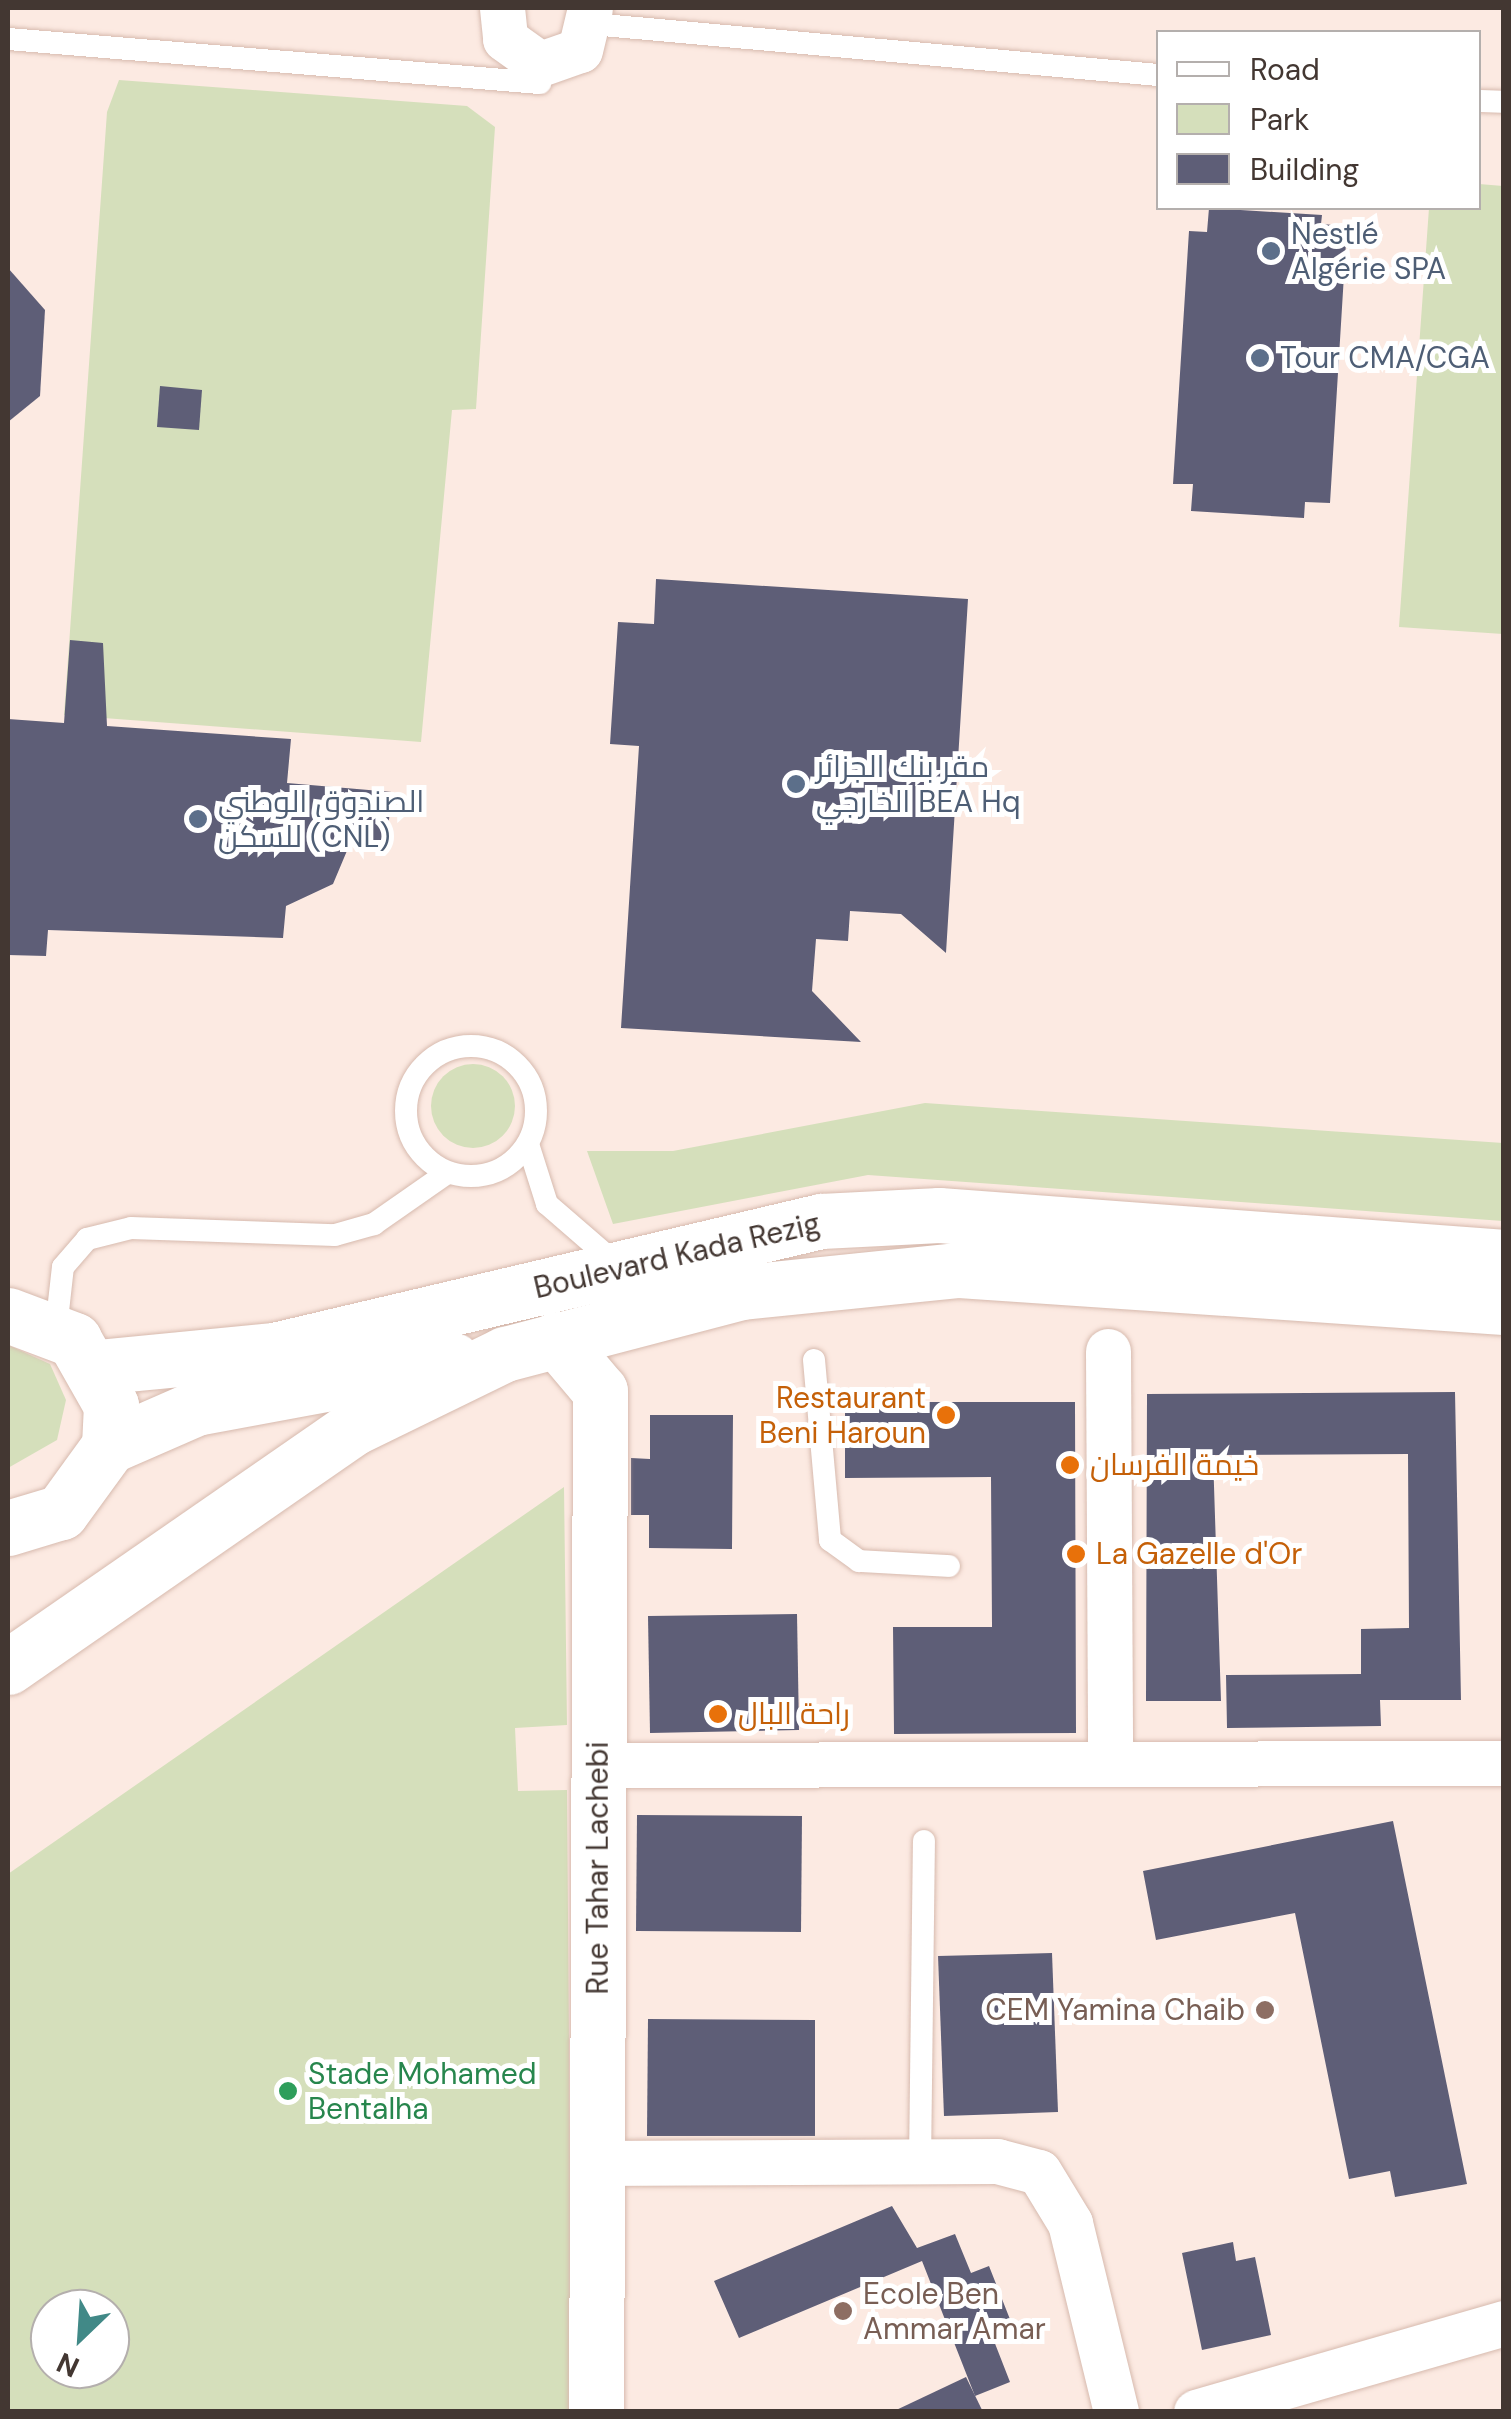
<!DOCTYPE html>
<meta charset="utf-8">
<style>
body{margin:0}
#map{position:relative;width:1511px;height:2419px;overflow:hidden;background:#fceae2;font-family:"DM Sans",Cairo,sans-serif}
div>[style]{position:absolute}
.green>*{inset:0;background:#d5dfbb}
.round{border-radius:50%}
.building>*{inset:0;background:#5e5e77}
.roads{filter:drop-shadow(0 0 2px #d7baae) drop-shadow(0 0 2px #d7baae)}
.service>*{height:22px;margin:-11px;padding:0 11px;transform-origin:11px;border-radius:11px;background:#fff}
.service>.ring{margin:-11px;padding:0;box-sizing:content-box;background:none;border:22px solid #fff;border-radius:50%}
.minor>*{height:45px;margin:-22.5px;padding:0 22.5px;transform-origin:22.5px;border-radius:22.5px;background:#fff}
.tertiary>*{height:55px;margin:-27.5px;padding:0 27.5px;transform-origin:27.5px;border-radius:27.5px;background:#fff}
.secondary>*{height:55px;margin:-27.5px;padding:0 27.5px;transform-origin:27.5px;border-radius:27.5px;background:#fff}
.dots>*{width:28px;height:28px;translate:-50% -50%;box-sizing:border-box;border:5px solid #fff;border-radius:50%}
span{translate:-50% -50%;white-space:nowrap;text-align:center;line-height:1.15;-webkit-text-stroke:10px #fff;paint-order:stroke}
.service-label{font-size:30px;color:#4e5e75}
.left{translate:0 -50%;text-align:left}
.street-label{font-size:30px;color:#433732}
.food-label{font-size:30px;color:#c56008}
.right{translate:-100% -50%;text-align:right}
.education-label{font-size:30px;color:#785e54}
.leisure-label{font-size:30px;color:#27864d}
.frame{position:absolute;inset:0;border:10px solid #433732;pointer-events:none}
.legend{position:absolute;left:1156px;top:30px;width:325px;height:180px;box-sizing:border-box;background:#fff;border:2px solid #b4afad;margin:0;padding:12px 18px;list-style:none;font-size:30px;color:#433732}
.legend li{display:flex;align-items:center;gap:20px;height:50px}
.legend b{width:50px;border:2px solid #b4afad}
.north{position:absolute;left:30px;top:2289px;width:100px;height:100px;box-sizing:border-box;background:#fff;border:2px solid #b4afad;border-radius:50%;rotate:205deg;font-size:28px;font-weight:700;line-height:40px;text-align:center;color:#433732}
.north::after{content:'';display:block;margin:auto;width:35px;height:45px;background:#418987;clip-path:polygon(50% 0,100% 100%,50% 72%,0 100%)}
</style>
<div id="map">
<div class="green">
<div style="clip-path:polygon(119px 80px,467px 106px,495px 127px,476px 409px,452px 410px,421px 742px,64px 715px,107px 112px)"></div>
<div style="clip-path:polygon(1479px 184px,1503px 186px,1503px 634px,1399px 627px,1429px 208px,1478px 208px)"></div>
<div class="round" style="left:431px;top:1064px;width:84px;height:84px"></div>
<div style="clip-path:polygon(925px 1103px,1503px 1143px,1503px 1221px,868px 1175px,613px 1224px,587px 1151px,673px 1151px)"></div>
<div style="clip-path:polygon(8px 1345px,50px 1364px,66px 1400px,57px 1440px,8px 1468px)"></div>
<div style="clip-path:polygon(evenodd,564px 1487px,567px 1725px,515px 1728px,518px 1791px,567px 1790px,572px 2411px,8px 2411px,8px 1874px,564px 1487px,50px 2309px,110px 2309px,110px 2369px,50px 2369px,50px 2309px)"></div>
</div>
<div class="building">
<div style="clip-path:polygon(1209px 208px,1322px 215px,1321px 224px,1347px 226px,1330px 503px,1305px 502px,1304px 518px,1191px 511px,1193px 484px,1173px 484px,1189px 231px,1207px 232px)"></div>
<div style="clip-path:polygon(8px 268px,45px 310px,40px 396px,8px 422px)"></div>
<div style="clip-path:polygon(160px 386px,202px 390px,199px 430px,157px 427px)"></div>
<div style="clip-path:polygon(656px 579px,968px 599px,946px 953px,901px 914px,850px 911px,848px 941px,816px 939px,812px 991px,861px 1042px,621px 1028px,639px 746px,610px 744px,618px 622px,654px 624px)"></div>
<div style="clip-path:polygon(70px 640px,103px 643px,107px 726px,291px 739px,287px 783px,392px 792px,386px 847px,349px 846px,333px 884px,286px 906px,283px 938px,48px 930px,46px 956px,8px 955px,8px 719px,64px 723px)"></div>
<div style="clip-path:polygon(1455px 1392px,1461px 1700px,1380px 1700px,1381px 1726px,1227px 1728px,1226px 1675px,1361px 1674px,1361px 1629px,1409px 1628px,1408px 1454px,1213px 1455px,1221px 1701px,1146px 1701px,1147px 1394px)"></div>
<div style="clip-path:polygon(845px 1402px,1075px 1402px,1076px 1733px,894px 1734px,893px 1627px,992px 1627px,991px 1477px,845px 1478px)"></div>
<div style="clip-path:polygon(650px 1415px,733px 1415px,732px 1549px,649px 1548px,649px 1515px,631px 1515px,631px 1458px,650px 1459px)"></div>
<div style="clip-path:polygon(797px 1614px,799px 1730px,650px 1733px,648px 1616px)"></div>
<div style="clip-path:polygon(637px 1815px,802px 1816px,801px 1932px,636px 1931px)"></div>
<div style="clip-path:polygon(1393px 1821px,1467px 2184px,1395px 2197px,1390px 2171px,1349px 2179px,1295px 1913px,1156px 1940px,1143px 1871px)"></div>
<div style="clip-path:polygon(1052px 1953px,1058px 2112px,944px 2116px,938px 1956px)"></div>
<div style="clip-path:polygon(648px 2019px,815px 2020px,815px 2136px,647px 2136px)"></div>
<div style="clip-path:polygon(892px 2206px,917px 2248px,955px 2234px,971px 2273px,989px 2266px,1015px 2332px,994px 2341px,1010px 2382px,975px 2396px,922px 2261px,739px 2338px,714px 2281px)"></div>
<div style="clip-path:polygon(1233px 2242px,1236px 2261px,1255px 2257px,1271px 2335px,1202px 2350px,1182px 2253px)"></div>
<div style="clip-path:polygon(966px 2377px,983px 2412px,892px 2412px)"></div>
</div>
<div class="roads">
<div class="service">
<div style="left:592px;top:24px;width:568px;rotate:5.15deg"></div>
<div style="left:8px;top:39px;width:534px;rotate:4.73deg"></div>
<div style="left:1478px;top:101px;width:26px;rotate:2deg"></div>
<div class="ring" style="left:406px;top:1046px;width:108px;height:108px"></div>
<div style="left:528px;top:1144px;width:63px;rotate:72.4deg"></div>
<div style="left:547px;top:1204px;width:90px;rotate:40.9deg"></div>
<div style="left:56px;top:1329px;width:62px;rotate:-83.6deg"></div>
<div style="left:63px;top:1267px;width:37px;rotate:-49deg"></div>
<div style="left:87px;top:1239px;width:45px;rotate:-14deg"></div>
<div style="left:131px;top:1228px;width:204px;rotate:2deg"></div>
<div style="left:335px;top:1235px;width:41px;rotate:-15.8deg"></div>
<div style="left:374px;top:1224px;width:89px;rotate:-34.9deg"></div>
<div style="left:814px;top:1360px;width:181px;rotate:84.9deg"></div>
<div style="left:830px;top:1540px;width:36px;rotate:36deg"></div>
<div style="left:859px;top:1561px;width:90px;rotate:3.2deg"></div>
<div style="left:920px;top:2163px;width:322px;rotate:-89.3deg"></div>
</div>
<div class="minor">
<div style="left:502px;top:8px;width:31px;rotate:84deg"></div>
<div style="left:505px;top:39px;width:43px;rotate:35.5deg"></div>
<div style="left:540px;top:64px;width:42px;rotate:-19.3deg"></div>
<div style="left:580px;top:50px;width:43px;rotate:-76.6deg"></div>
<div style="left:1108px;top:1351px;width:413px;rotate:89.7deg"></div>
<div style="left:599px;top:1765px;width:905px;rotate:-0.13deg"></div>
<div style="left:595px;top:2163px;width:402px;rotate:-0.3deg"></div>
<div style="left:997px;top:2161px;width:43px;rotate:14.7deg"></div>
<div style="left:1039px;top:2172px;width:60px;rotate:58.7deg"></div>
<div style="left:1070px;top:2223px;width:195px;rotate:76.3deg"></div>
<div style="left:1196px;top:2412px;width:321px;rotate:-16.1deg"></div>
</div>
<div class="tertiary">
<div style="left:556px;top:1339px;width:68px;rotate:49.8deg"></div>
<div style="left:600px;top:1391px;width:1021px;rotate:90.22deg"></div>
</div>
<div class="secondary">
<div style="left:8px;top:1315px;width:71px;rotate:20.7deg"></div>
<div style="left:74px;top:1340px;width:75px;rotate:60.4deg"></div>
<div style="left:111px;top:1405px;width:41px;rotate:92.8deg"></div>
<div style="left:109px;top:1446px;width:82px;rotate:126deg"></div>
<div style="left:61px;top:1512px;width:55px;rotate:163.2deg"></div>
<div style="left:97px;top:1367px;width:178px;rotate:-5.5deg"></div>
<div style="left:274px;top:1350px;width:562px;rotate:-13.27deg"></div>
<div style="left:821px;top:1221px;width:118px;rotate:-2.9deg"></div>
<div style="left:939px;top:1215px;width:567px;rotate:4.25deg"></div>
<div style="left:109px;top:1446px;width:95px;rotate:-23.6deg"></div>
<div style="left:196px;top:1408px;width:262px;rotate:-10.5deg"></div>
<div style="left:8px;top:1667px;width:420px;rotate:-34.7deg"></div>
<div style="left:353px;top:1428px;width:169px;rotate:-26deg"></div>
<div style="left:505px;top:1354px;width:245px;rotate:-14.7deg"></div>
<div style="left:742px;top:1292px;width:218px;rotate:-5.8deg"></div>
<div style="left:959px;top:1270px;width:546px;rotate:3.88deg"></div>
</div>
</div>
<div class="dots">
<div style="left:1271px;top:251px;background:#5c6f8a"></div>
<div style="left:1260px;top:358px;background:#5c6f8a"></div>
<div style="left:796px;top:784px;background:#5c6f8a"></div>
<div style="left:198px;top:819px;background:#5c6f8a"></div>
<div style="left:946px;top:1415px;background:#e8710a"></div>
<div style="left:1070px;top:1465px;background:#e8710a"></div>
<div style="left:1076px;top:1554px;background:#e8710a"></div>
<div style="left:718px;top:1714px;background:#e8710a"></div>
<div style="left:1265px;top:2010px;background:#8d6e63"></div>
<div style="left:288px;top:2091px;background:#2e9e5b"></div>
<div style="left:843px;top:2311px;background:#8d6e63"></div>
</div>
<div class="service-label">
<span class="left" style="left:1291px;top:251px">Nestlé<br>Algérie SPA</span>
<span class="left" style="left:1280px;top:358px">Tour CMA/CGA</span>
<span class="left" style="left:816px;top:784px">مقر بنك الجزائر<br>الخارجي BEA Hq</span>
<span class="left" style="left:218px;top:819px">الصندوق الوطني<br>للسكن (CNL)</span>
</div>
<div class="street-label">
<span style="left:677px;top:1256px;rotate:-13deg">Boulevard Kada Rezig</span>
<span style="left:598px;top:1868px;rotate:-90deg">Rue Tahar Lachebi</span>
</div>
<div class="food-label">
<span class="right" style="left:926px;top:1415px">Restaurant<br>Beni Haroun</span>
<span class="left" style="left:1090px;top:1465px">خيمة الفرسان</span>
<span class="left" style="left:1096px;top:1554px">La Gazelle d'Or</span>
<span class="left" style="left:738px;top:1714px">راحة البال</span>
</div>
<div class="education-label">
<span class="right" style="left:1245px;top:2010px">CEM Yamina Chaib</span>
<span class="left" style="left:863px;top:2311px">Ecole Ben<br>Ammar Amar</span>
</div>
<div class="leisure-label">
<span class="left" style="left:308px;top:2091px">Stade Mohamed<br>Bentalha</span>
</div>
<div class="frame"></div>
<ul class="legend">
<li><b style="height:12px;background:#fff"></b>Road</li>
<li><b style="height:28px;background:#d5dfbb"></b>Park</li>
<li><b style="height:28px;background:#5e5e77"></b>Building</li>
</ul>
<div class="north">N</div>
</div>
